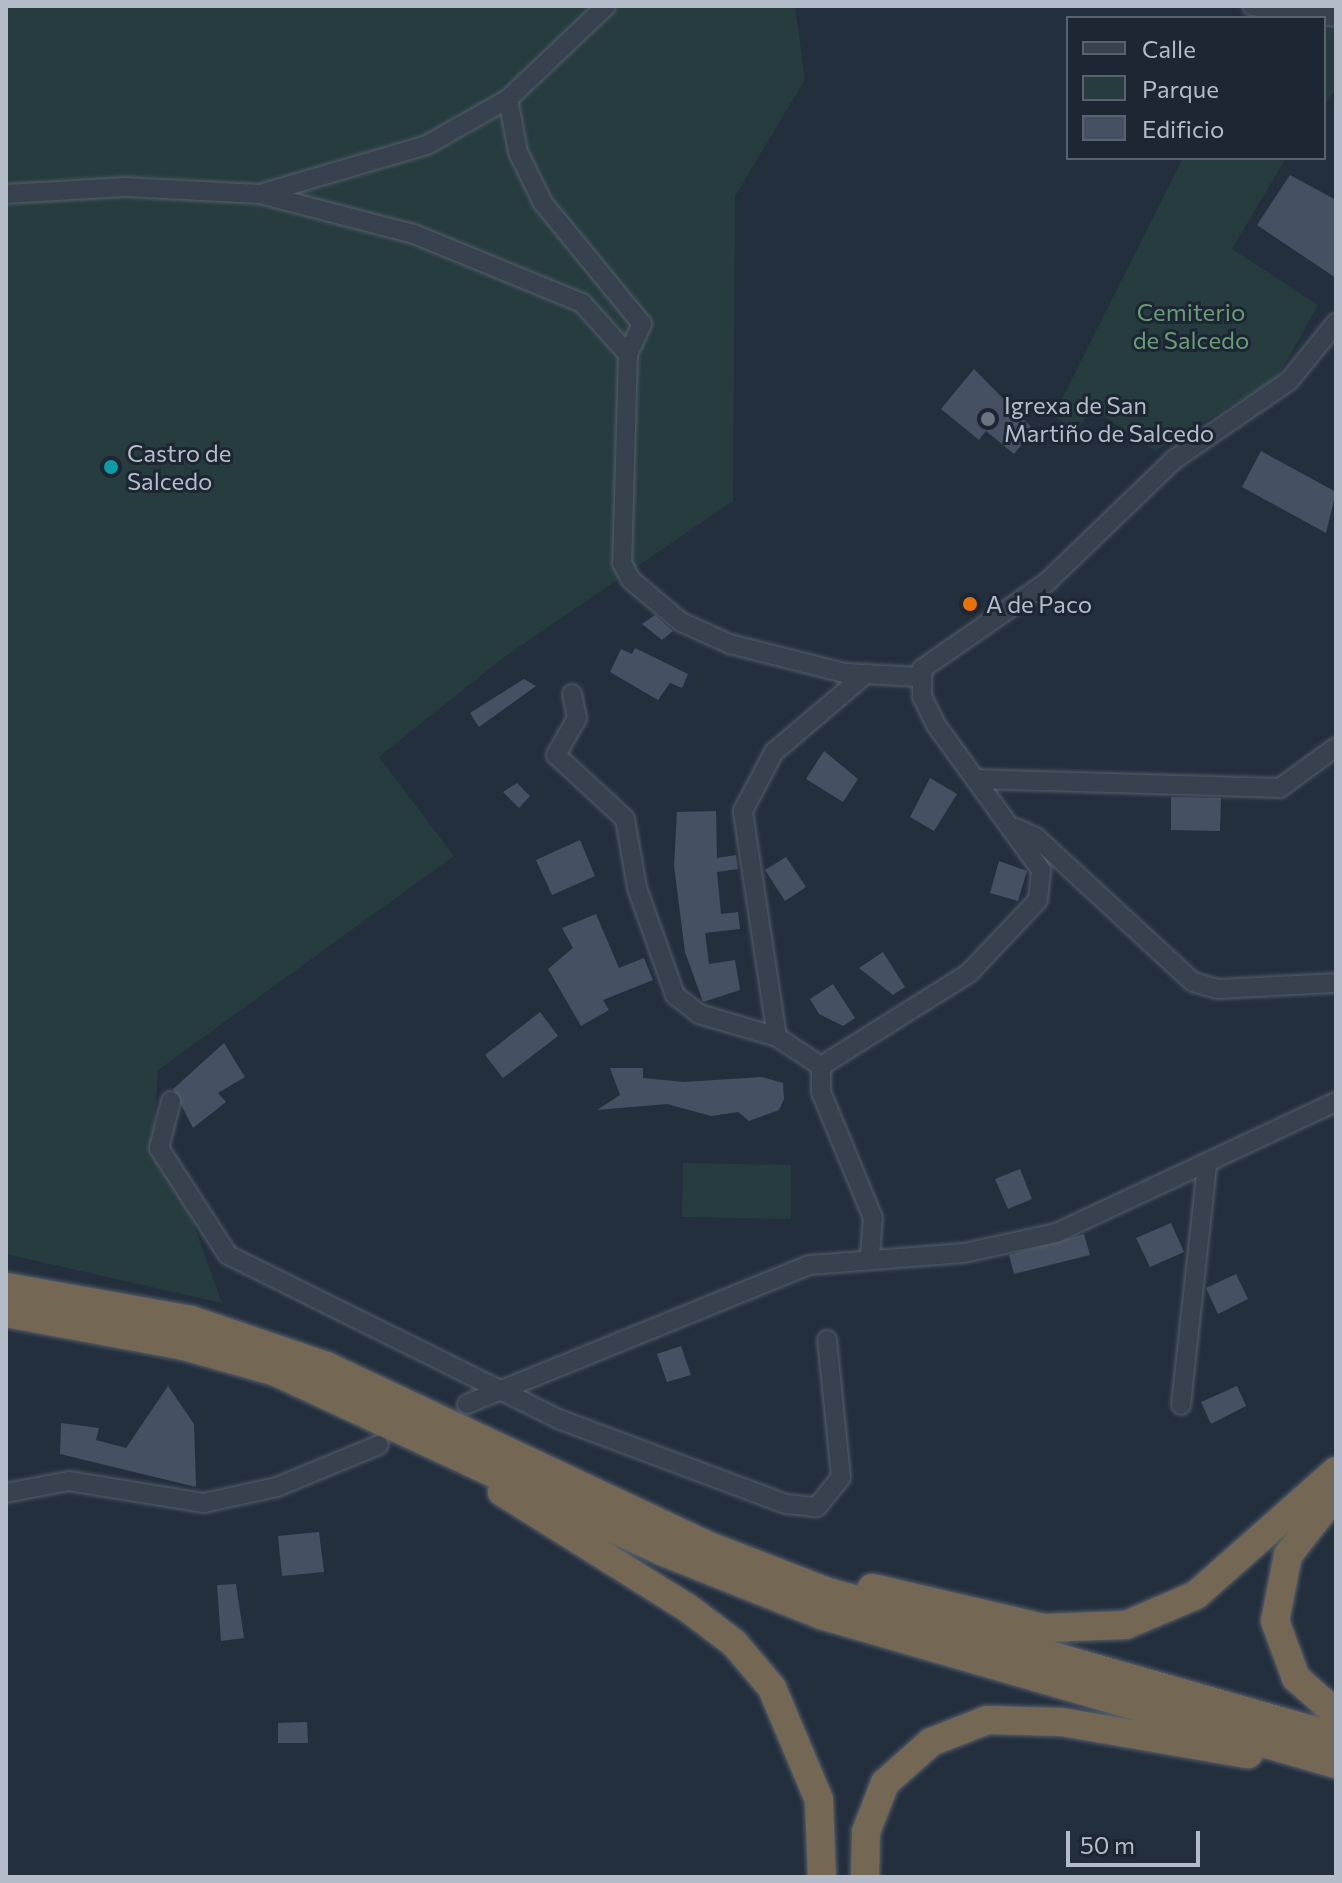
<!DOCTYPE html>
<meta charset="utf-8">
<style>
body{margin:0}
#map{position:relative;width:1342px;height:1883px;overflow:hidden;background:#242f3e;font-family:Commissioner,sans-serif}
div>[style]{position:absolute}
.green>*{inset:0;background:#263c3f}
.building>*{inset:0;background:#455162}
.roads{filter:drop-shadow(0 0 2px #565f6c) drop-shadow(0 0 2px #565f6c)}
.minor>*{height:18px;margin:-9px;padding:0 9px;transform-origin:9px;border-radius:9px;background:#38414e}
.highway>*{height:28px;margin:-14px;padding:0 14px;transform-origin:14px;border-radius:14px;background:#746855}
.dots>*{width:22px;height:22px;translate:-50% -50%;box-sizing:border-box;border:4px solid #1d2633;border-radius:50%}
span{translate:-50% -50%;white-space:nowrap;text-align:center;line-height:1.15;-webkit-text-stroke:6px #1d2633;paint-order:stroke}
.park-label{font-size:24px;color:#6b9a76}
.poi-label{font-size:24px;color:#b4bcc9}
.left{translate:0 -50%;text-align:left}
.frame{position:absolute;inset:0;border:8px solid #b4bcc9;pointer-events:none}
.legend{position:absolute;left:1066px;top:16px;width:260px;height:144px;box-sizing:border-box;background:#1d2633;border:2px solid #59626f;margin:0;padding:10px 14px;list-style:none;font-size:24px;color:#b4bcc9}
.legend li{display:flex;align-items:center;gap:16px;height:40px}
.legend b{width:40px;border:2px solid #59626f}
.scale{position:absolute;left:1066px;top:1831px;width:134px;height:36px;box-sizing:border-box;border:4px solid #b4bcc9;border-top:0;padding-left:10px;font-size:24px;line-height:28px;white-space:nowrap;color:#b4bcc9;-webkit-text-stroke:6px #1d2633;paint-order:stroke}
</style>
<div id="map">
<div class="green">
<div style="clip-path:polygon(6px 6px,795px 6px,805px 79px,735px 196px,733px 501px,503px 658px,379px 757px,454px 856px,158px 1070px,153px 1150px,191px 1217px,222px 1303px,6px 1254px)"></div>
<div style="clip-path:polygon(1324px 29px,1336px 30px,1336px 89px,1324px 105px)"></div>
<div style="clip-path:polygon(1183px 158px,1286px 158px,1232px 249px,1318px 305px,1277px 378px,1155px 451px,1092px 408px,1075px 432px,1054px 415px)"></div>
<div style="clip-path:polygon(683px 1163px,791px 1165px,791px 1219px,682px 1217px)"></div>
</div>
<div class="building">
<div style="clip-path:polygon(1290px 175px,1336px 200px,1336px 278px,1257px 225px)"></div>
<div style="clip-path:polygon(974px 369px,1034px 430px,1014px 454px,986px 431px,979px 440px,941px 409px)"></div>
<div style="clip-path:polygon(1261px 451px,1336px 492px,1326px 533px,1242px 487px)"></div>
<div style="clip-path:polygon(655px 615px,673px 631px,662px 640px,642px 624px)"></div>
<div style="clip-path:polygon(635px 648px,688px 674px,682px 688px,670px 683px,658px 700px,610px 672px,621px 649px,632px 654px)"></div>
<div style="clip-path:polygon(524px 679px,536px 686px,479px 727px,470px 713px)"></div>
<div style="clip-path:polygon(824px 751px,858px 779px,843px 802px,806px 779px)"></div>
<div style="clip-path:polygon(930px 778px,957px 794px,934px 831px,910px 817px)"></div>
<div style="clip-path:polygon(517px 783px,530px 796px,519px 808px,503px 792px)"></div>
<div style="clip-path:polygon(1171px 797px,1221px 798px,1220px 831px,1171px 830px)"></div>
<div style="clip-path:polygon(716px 811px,717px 858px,736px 855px,738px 869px,717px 872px,721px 914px,738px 912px,740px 929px,705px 933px,709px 964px,735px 960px,740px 990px,703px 1002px,685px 952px,674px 866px,677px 812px)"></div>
<div style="clip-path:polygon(580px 840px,595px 876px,552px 895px,536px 860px)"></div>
<div style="clip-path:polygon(786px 857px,806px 887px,785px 901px,765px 870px)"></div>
<div style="clip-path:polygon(999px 861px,1027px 871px,1018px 901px,990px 893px)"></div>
<div style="clip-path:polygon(596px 914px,619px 968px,644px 958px,653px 980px,603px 1000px,609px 1010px,581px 1026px,548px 969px,573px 948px,562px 928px)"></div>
<div style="clip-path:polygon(883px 952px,905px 987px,893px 995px,859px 968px)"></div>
<div style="clip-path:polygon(833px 984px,855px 1018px,843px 1026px,819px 1014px,810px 999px)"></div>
<div style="clip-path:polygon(540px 1012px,558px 1036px,503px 1078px,485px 1055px)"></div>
<div style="clip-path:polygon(224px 1043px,245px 1077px,218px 1093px,226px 1102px,193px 1128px,173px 1089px)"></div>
<div style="clip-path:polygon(610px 1068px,643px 1068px,643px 1078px,684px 1082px,762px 1077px,783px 1083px,784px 1099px,779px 1110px,749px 1121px,738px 1112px,711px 1116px,667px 1104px,597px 1110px,620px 1095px)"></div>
<div style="clip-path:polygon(1020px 1169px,1032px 1199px,1008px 1209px,995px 1179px)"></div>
<div style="clip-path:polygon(1171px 1223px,1184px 1252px,1150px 1267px,1136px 1238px)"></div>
<div style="clip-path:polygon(1084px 1234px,1090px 1255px,1014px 1274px,1009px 1255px)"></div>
<div style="clip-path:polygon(1236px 1274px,1248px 1299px,1218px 1314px,1206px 1288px)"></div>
<div style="clip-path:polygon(681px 1346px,691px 1375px,667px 1382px,657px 1354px)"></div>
<div style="clip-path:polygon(168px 1386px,194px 1424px,196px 1487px,60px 1454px,61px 1423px,99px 1428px,96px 1440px,126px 1448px)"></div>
<div style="clip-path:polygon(1237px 1386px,1246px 1406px,1211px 1424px,1201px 1402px)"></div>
<div style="clip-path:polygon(319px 1532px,324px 1572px,282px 1576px,278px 1536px)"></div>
<div style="clip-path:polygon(236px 1584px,244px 1638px,221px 1641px,217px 1585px)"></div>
<div style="clip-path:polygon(307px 1722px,308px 1743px,278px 1743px,278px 1723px)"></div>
</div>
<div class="roads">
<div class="minor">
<div style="left:606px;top:6px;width:135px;rotate:136.5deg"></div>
<div style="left:508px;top:99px;width:54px;rotate:79.3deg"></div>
<div style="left:518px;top:152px;width:57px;rotate:63.9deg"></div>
<div style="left:543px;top:203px;width:156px;rotate:50.7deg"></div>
<div style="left:642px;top:324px;width:33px;rotate:115deg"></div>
<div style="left:1252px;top:6px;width:85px;rotate:7.5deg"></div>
<div style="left:266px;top:192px;width:168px;rotate:-16.3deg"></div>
<div style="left:427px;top:145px;width:93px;rotate:-29.6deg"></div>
<div style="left:6px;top:194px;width:119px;rotate:-3.4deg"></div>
<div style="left:125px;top:187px;width:135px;rotate:3deg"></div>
<div style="left:260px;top:194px;width:159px;rotate:14.6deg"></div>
<div style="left:414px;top:234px;width:182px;rotate:22.3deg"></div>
<div style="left:582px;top:303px;width:69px;rotate:48deg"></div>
<div style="left:628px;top:354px;width:209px;rotate:91.6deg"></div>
<div style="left:622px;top:563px;width:19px;rotate:62deg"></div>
<div style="left:631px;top:580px;width:65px;rotate:40deg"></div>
<div style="left:681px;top:622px;width:54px;rotate:24.2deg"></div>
<div style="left:730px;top:644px;width:119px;rotate:14.2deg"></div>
<div style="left:845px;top:673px;width:75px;rotate:3.1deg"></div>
<div style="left:572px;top:694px;width:25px;rotate:78deg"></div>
<div style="left:577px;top:718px;width:43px;rotate:119.6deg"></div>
<div style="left:556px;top:755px;width:94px;rotate:42.8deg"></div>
<div style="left:625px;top:819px;width:70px;rotate:80.1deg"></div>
<div style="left:637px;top:888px;width:114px;rotate:70.4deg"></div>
<div style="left:675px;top:995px;width:31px;rotate:38deg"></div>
<div style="left:699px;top:1014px;width:81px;rotate:16.4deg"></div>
<div style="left:777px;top:1037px;width:53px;rotate:33.4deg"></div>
<div style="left:976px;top:779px;width:304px;rotate:1.7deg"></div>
<div style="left:1280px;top:788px;width:69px;rotate:-36.2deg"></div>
<div style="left:1016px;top:828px;width:23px;rotate:25deg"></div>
<div style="left:1037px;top:838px;width:212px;rotate:42.7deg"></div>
<div style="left:1193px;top:982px;width:26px;rotate:16deg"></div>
<div style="left:1218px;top:989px;width:118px;rotate:-2.9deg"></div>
<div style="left:777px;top:1037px;width:229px;rotate:-98.6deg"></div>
<div style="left:743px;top:811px;width:67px;rotate:-62.3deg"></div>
<div style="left:774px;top:752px;width:121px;rotate:-40.3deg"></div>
<div style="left:171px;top:1101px;width:49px;rotate:104.3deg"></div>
<div style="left:159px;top:1148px;width:127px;rotate:57.2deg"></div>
<div style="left:228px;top:1255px;width:372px;rotate:26.4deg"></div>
<div style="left:561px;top:1420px;width:240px;rotate:20.5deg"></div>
<div style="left:786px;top:1504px;width:31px;rotate:6deg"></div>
<div style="left:817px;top:1507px;width:38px;rotate:-51deg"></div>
<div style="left:841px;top:1477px;width:138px;rotate:-95.8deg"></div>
<div style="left:870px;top:1257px;width:39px;rotate:-86deg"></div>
<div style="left:873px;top:1218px;width:136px;rotate:-112.4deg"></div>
<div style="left:821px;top:1092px;width:26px;rotate:-90deg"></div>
<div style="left:821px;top:1066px;width:175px;rotate:-32.1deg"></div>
<div style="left:969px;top:973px;width:100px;rotate:-46.6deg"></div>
<div style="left:1038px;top:900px;width:30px;rotate:-84deg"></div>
<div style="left:1041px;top:870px;width:179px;rotate:-125.9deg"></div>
<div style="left:936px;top:725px;width:32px;rotate:-116deg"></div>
<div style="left:922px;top:696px;width:27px;rotate:-90deg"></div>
<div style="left:922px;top:669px;width:152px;rotate:-34.8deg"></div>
<div style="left:1047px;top:582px;width:178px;rotate:-43.9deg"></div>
<div style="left:1175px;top:459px;width:138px;rotate:-34.4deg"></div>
<div style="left:1289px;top:381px;width:75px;rotate:-51deg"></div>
<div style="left:467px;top:1404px;width:370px;rotate:-22.1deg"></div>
<div style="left:810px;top:1265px;width:154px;rotate:-4.5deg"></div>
<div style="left:964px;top:1253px;width:94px;rotate:-12.3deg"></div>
<div style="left:1056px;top:1233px;width:309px;rotate:-25.1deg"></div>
<div style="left:1181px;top:1405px;width:240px;rotate:-83.8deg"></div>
<div style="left:6px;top:1493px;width:64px;rotate:-10.8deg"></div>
<div style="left:69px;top:1481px;width:137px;rotate:9.3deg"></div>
<div style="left:204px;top:1503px;width:75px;rotate:-12.4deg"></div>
<div style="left:277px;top:1487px;width:110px;rotate:-22.4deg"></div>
</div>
<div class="highway">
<div style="left:6px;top:1287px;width:188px;rotate:10.1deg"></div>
<div style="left:191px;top:1320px;width:143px;rotate:18.8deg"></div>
<div style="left:326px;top:1366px;width:418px;rotate:25.2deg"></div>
<div style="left:704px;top:1544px;width:130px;rotate:21.2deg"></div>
<div style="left:825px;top:1591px;width:531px;rotate:15.95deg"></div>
<div style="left:6px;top:1313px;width:181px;rotate:10.5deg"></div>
<div style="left:184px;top:1346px;width:96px;rotate:15.8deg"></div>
<div style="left:276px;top:1372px;width:425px;rotate:24.9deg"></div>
<div style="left:661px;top:1551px;width:172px;rotate:21.8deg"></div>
<div style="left:821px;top:1615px;width:536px;rotate:16.14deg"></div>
<div style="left:502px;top:1492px;width:221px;rotate:32deg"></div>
<div style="left:689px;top:1609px;width:56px;rotate:37.1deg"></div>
<div style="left:734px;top:1643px;width:59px;rotate:49.8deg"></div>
<div style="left:772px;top:1688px;width:121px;rotate:67.2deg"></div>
<div style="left:819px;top:1800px;width:77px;rotate:87.8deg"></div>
<div style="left:1336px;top:1494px;width:78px;rotate:128.2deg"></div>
<div style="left:1288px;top:1555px;width:67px;rotate:101.1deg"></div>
<div style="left:1275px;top:1621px;width:61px;rotate:69.8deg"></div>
<div style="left:1296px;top:1678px;width:53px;rotate:41.2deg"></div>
<div style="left:872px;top:1588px;width:177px;rotate:13.1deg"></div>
<div style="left:1044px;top:1628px;width:82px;rotate:-2.1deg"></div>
<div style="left:1126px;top:1625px;width:76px;rotate:-23.2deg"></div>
<div style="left:1196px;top:1595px;width:187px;rotate:-41.5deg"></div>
<div style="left:865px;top:1877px;width:45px;rotate:-88.7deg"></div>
<div style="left:866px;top:1832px;width:53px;rotate:-68.8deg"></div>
<div style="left:885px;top:1783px;width:62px;rotate:-41.7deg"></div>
<div style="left:931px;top:1742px;width:60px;rotate:-21.4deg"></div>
<div style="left:987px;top:1720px;width:75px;rotate:1.5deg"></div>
<div style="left:1062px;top:1722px;width:189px;rotate:9.8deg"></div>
</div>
</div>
<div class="dots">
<div style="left:988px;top:419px;background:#6b7280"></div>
<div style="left:111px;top:467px;background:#0f9aa8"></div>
<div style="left:970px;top:604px;background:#e8710a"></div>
</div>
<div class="park-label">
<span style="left:1191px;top:326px">Cemiterio<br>de Salcedo</span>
</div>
<div class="poi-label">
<span class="left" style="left:1004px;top:419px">Igrexa de San<br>Martiño de Salcedo</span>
<span class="left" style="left:127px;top:467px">Castro de<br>Salcedo</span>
<span class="left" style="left:986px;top:604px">A de Paco</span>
</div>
<div class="frame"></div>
<ul class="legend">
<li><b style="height:10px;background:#38414e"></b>Calle</li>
<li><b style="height:22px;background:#263c3f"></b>Parque</li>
<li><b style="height:22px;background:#455162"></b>Edificio</li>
</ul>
<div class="scale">50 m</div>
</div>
